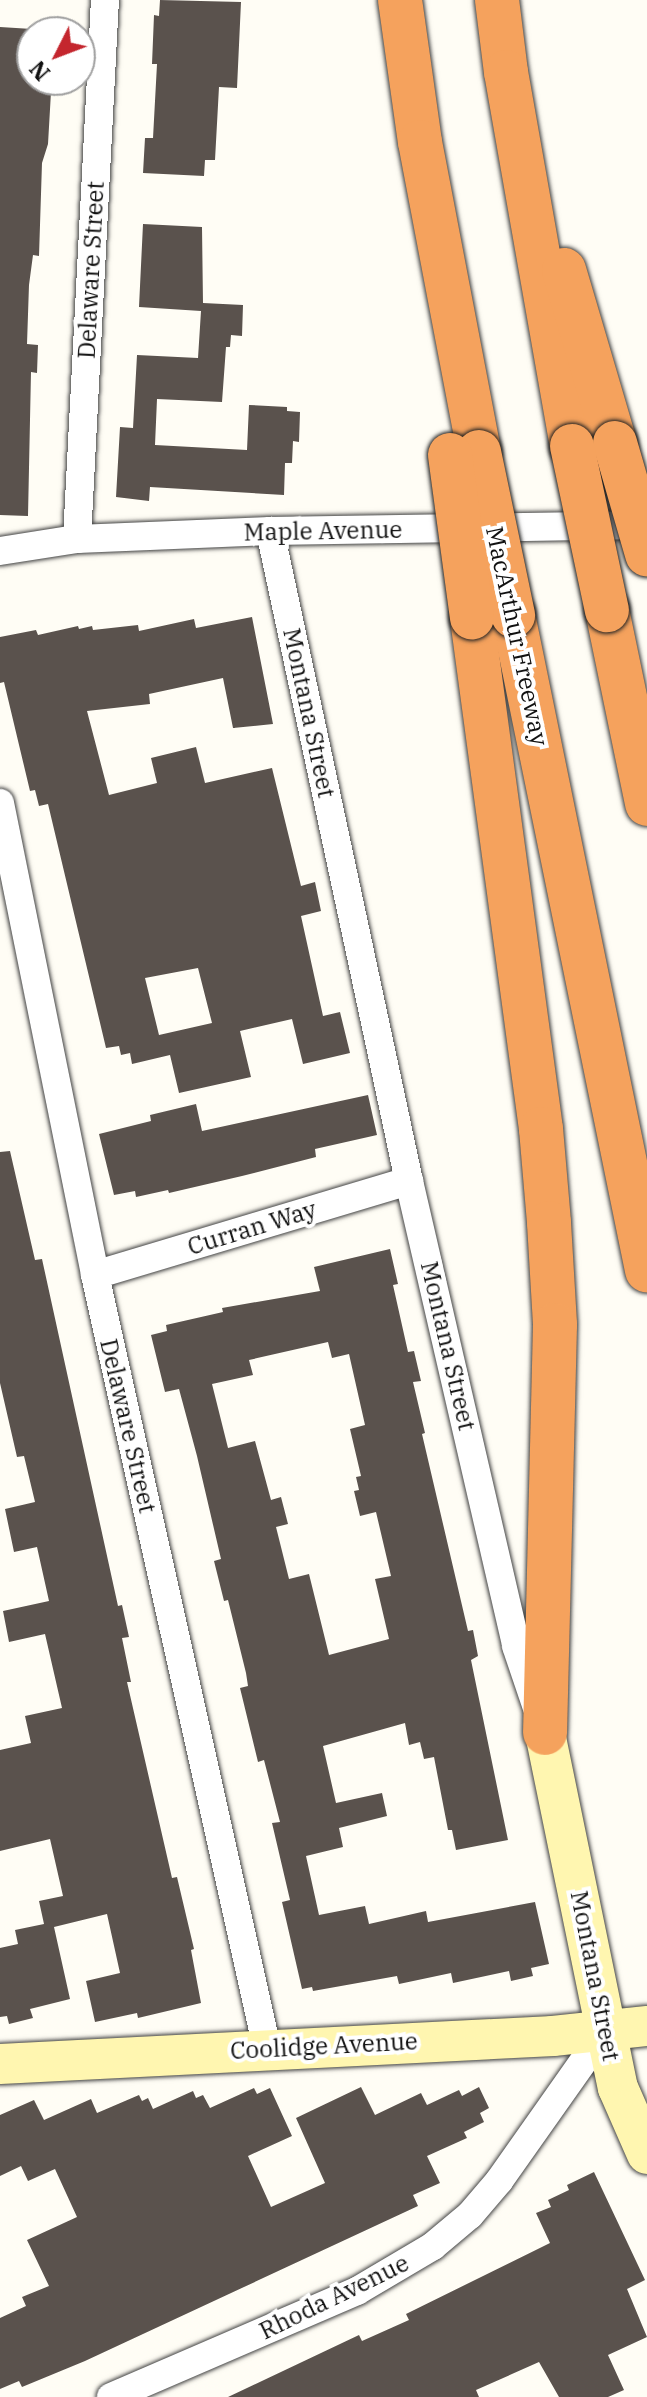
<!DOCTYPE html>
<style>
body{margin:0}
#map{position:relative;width:647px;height:2397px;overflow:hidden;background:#fffdf5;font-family:"IBM Plex Serif",serif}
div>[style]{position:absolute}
.building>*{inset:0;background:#5a524d}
.roads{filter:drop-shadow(0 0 2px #444) drop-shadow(0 0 2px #444)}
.street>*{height:28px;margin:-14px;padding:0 14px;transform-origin:14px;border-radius:14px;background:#fff}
.secondary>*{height:40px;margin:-20px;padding:0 20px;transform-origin:20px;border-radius:20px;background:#fff6b0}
.highway>*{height:44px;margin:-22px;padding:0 22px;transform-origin:22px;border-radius:22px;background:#f5a25d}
.bridges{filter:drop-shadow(0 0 2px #222) drop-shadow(0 0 2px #222)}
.highway-bridge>*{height:44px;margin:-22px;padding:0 22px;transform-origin:22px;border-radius:22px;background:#f5a25d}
span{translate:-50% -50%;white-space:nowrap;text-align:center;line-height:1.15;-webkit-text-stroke:8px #fff;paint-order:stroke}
.street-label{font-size:24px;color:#111}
.north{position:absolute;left:16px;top:16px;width:80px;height:80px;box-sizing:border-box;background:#fff;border:2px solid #a0a0a0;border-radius:50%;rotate:228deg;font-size:22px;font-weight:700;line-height:32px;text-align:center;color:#111}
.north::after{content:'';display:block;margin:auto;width:28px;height:36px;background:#c4262e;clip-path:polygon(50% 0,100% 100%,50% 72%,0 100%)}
</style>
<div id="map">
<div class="building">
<div style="clip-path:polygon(160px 0,241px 2px,237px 88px,219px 87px,215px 160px,205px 160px,204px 176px,143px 173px,145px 138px,153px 138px,157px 64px,152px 64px,154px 15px,159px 16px)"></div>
<div style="clip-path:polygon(0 27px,32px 29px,32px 83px,44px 84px,43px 92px,51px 92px,48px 144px,42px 163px,39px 256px,33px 255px,29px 285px,27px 344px,38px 345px,37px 373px,31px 372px,28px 516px,0 515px)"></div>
<div style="clip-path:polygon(143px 224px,202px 227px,203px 303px,243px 305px,242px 336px,231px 335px,230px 347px,226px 347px,222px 402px,157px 399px,155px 445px,247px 450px,249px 405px,287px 407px,287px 411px,300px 412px,299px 442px,293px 441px,292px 463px,285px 463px,284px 495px,150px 487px,149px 501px,116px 497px,120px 427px,133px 428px,137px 355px,198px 358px,201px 311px,139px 307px)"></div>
<div style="clip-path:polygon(evenodd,252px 617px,273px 724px,233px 728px,223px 678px,149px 694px,150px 704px,87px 711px,109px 795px,157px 783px,151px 758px,196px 747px,205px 783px,272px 768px,301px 886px,315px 882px,321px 911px,301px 916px,323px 1016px,340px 1012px,350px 1053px,303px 1064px,292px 1019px,240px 1031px,251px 1077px,179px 1093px,170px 1055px,132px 1064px,130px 1053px,121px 1055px,119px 1046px,106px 1048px,48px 804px,39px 806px,35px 790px,30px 791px,4px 682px,0 683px,0 637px,36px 630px,38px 635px,78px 626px,79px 629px,92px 626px,93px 630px,138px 625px,139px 631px,194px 619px,196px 628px,252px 617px,198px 968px,212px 1023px,159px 1035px,145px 978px,198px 968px)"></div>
<div style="clip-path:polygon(368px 1095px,377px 1135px,315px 1149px,316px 1157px,242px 1176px,169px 1193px,168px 1190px,136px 1197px,135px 1191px,114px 1195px,99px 1134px,151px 1121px,150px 1115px,196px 1104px,202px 1131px)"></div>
<div style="clip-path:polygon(10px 1151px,35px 1260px,42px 1259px,118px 1606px,122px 1605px,129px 1637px,122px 1638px,131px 1682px,127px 1682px,172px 1878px,177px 1877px,194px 1949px,191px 1950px,201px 2003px,138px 2018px,137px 2013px,95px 2022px,86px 1981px,120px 1973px,107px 1914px,54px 1927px,70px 1999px,30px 2009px,33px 2018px,9px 2024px,7px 2016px,0 2017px,0 1948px,18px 1944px,15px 1930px,44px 1924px,39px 1901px,63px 1896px,50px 1839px,0 1851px,0 1750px,31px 1743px,25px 1716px,62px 1708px,45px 1634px,9px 1642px,3px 1611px,49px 1601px,37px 1547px,14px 1552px,5px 1509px,35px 1502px,24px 1456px,17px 1457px,0 1383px,0 1152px)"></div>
<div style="clip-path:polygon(evenodd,390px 1249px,398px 1284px,393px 1285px,408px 1352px,414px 1351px,421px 1381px,413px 1382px,425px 1433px,422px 1434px,468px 1631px,473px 1630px,478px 1656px,471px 1660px,508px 1840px,456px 1850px,452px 1830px,448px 1830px,434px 1757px,424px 1759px,420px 1742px,409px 1745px,405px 1723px,323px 1746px,336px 1803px,382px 1793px,387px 1816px,339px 1828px,343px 1847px,306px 1856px,319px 1915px,365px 1906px,369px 1924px,426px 1911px,428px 1922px,535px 1902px,549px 1964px,531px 1968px,533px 1976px,511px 1981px,509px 1971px,453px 1983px,451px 1973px,399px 1984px,397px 1976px,313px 1991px,312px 1987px,302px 1989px,282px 1902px,290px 1900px,272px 1823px,280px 1822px,264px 1760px,258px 1762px,240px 1688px,248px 1686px,246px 1673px,228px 1600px,224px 1601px,214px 1561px,221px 1559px,197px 1456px,179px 1389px,165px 1392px,151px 1335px,167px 1331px,166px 1325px,223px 1312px,222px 1308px,320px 1291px,314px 1267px,390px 1249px,328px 1342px,332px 1358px,349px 1354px,365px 1425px,350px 1429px,361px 1476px,356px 1477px,359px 1490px,354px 1491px,360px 1516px,376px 1512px,391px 1576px,375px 1579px,389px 1639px,329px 1655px,309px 1574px,289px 1579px,276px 1527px,288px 1524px,281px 1497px,271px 1500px,255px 1441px,228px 1448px,212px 1384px,253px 1375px,249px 1360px,328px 1342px)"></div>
<div style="clip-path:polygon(361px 2087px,375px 2115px,421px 2093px,427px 2105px,459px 2090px,462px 2096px,479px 2087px,489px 2108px,480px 2113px,484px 2122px,464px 2132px,467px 2138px,427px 2156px,440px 2183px,413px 2195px,418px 2206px,85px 2361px,22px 2387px,19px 2381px,0 2389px,0 2318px,26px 2306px,22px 2297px,49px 2286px,27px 2240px,77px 2217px,55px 2169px,28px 2181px,21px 2166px,0 2176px,0 2115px,34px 2100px,44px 2120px,91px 2099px,97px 2113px,139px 2095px,142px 2101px,148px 2098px,153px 2109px,193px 2091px,196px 2098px,203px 2095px,210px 2108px,254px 2088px,257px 2094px,270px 2088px,292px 2136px,248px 2156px,271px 2207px,325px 2183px,296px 2118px)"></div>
<div style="clip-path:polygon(594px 2172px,645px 2280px,627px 2289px,647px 2337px,608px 2355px,624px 2390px,608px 2397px,559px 2397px,539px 2362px,476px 2390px,479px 2397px,228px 2397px,359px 2335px,362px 2341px,409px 2320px,406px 2314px,550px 2243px,536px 2213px,551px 2207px,548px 2200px,569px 2190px,567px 2185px)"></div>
</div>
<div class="roads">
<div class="street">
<div style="left:270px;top:531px;width:665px;rotate:77.93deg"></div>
<div style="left:409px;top:1181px;width:477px;rotate:77deg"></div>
<div style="left:516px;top:1646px;width:65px;rotate:71.3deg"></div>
<div style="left:77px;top:539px;width:540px;rotate:-87.03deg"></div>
<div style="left:0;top:551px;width:78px;rotate:-8.9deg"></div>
<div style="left:77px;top:539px;width:193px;rotate:-2.4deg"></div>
<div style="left:270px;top:531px;width:377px;rotate:-0.9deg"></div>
<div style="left:0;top:803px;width:481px;rotate:78.6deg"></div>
<div style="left:95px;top:1275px;width:792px;rotate:77.46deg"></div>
<div style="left:95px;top:1275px;width:328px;rotate:-16.7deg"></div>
<div style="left:111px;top:2397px;width:268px;rotate:-23.3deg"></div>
<div style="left:357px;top:2291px;width:88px;rotate:-30.6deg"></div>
<div style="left:433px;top:2246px;width:48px;rotate:-40deg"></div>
<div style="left:470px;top:2215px;width:45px;rotate:-49.5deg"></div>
<div style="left:499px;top:2181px;width:184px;rotate:-54.8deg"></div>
</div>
<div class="secondary">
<div style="left:545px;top:1733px;width:362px;rotate:78.4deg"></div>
<div style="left:618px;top:2088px;width:72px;rotate:66.3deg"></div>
<div style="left:0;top:2064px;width:554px;rotate:-2.9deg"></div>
<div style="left:553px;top:2036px;width:95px;rotate:-6.1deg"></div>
</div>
<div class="highway">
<div style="left:400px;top:0;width:143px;rotate:82deg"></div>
<div style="left:420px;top:142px;width:316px;rotate:79.2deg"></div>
<div style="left:497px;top:0;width:73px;rotate:82.9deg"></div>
<div style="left:506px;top:72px;width:380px;rotate:80deg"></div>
<div style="left:564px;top:270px;width:180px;rotate:73.6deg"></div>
<div style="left:607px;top:610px;width:198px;rotate:78.3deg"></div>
<div style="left:513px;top:615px;width:669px;rotate:78.44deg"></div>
<div style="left:472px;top:618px;width:516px;rotate:82.31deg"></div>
<div style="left:541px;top:1129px;width:94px;rotate:85.1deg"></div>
<div style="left:549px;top:1223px;width:102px;rotate:86.6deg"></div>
<div style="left:555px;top:1325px;width:408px;rotate:91.4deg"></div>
</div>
</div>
<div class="bridges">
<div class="highway-bridge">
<div style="left:615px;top:443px;width:116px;rotate:73.9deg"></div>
<div style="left:572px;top:446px;width:168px;rotate:78deg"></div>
<div style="left:479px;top:452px;width:167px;rotate:78.2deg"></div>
<div style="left:450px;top:455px;width:164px;rotate:82.3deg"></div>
</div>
</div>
<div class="street-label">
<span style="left:91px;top:270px;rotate:-87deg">Delaware Street</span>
<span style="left:323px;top:531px;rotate:-1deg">Maple Avenue</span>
<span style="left:517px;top:636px;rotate:78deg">MacArthur Freeway</span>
<span style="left:309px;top:713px;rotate:78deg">Montana Street</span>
<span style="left:252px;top:1228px;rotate:-17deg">Curran Way</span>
<span style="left:448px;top:1346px;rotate:77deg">Montana Street</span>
<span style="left:128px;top:1426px;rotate:77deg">Delaware Street</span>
<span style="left:595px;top:1976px;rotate:79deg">Montana Street</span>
<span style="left:324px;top:2046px;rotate:-3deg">Coolidge Avenue</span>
<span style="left:334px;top:2297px;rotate:-26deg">Rhoda Avenue</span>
</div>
<div class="north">N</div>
</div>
